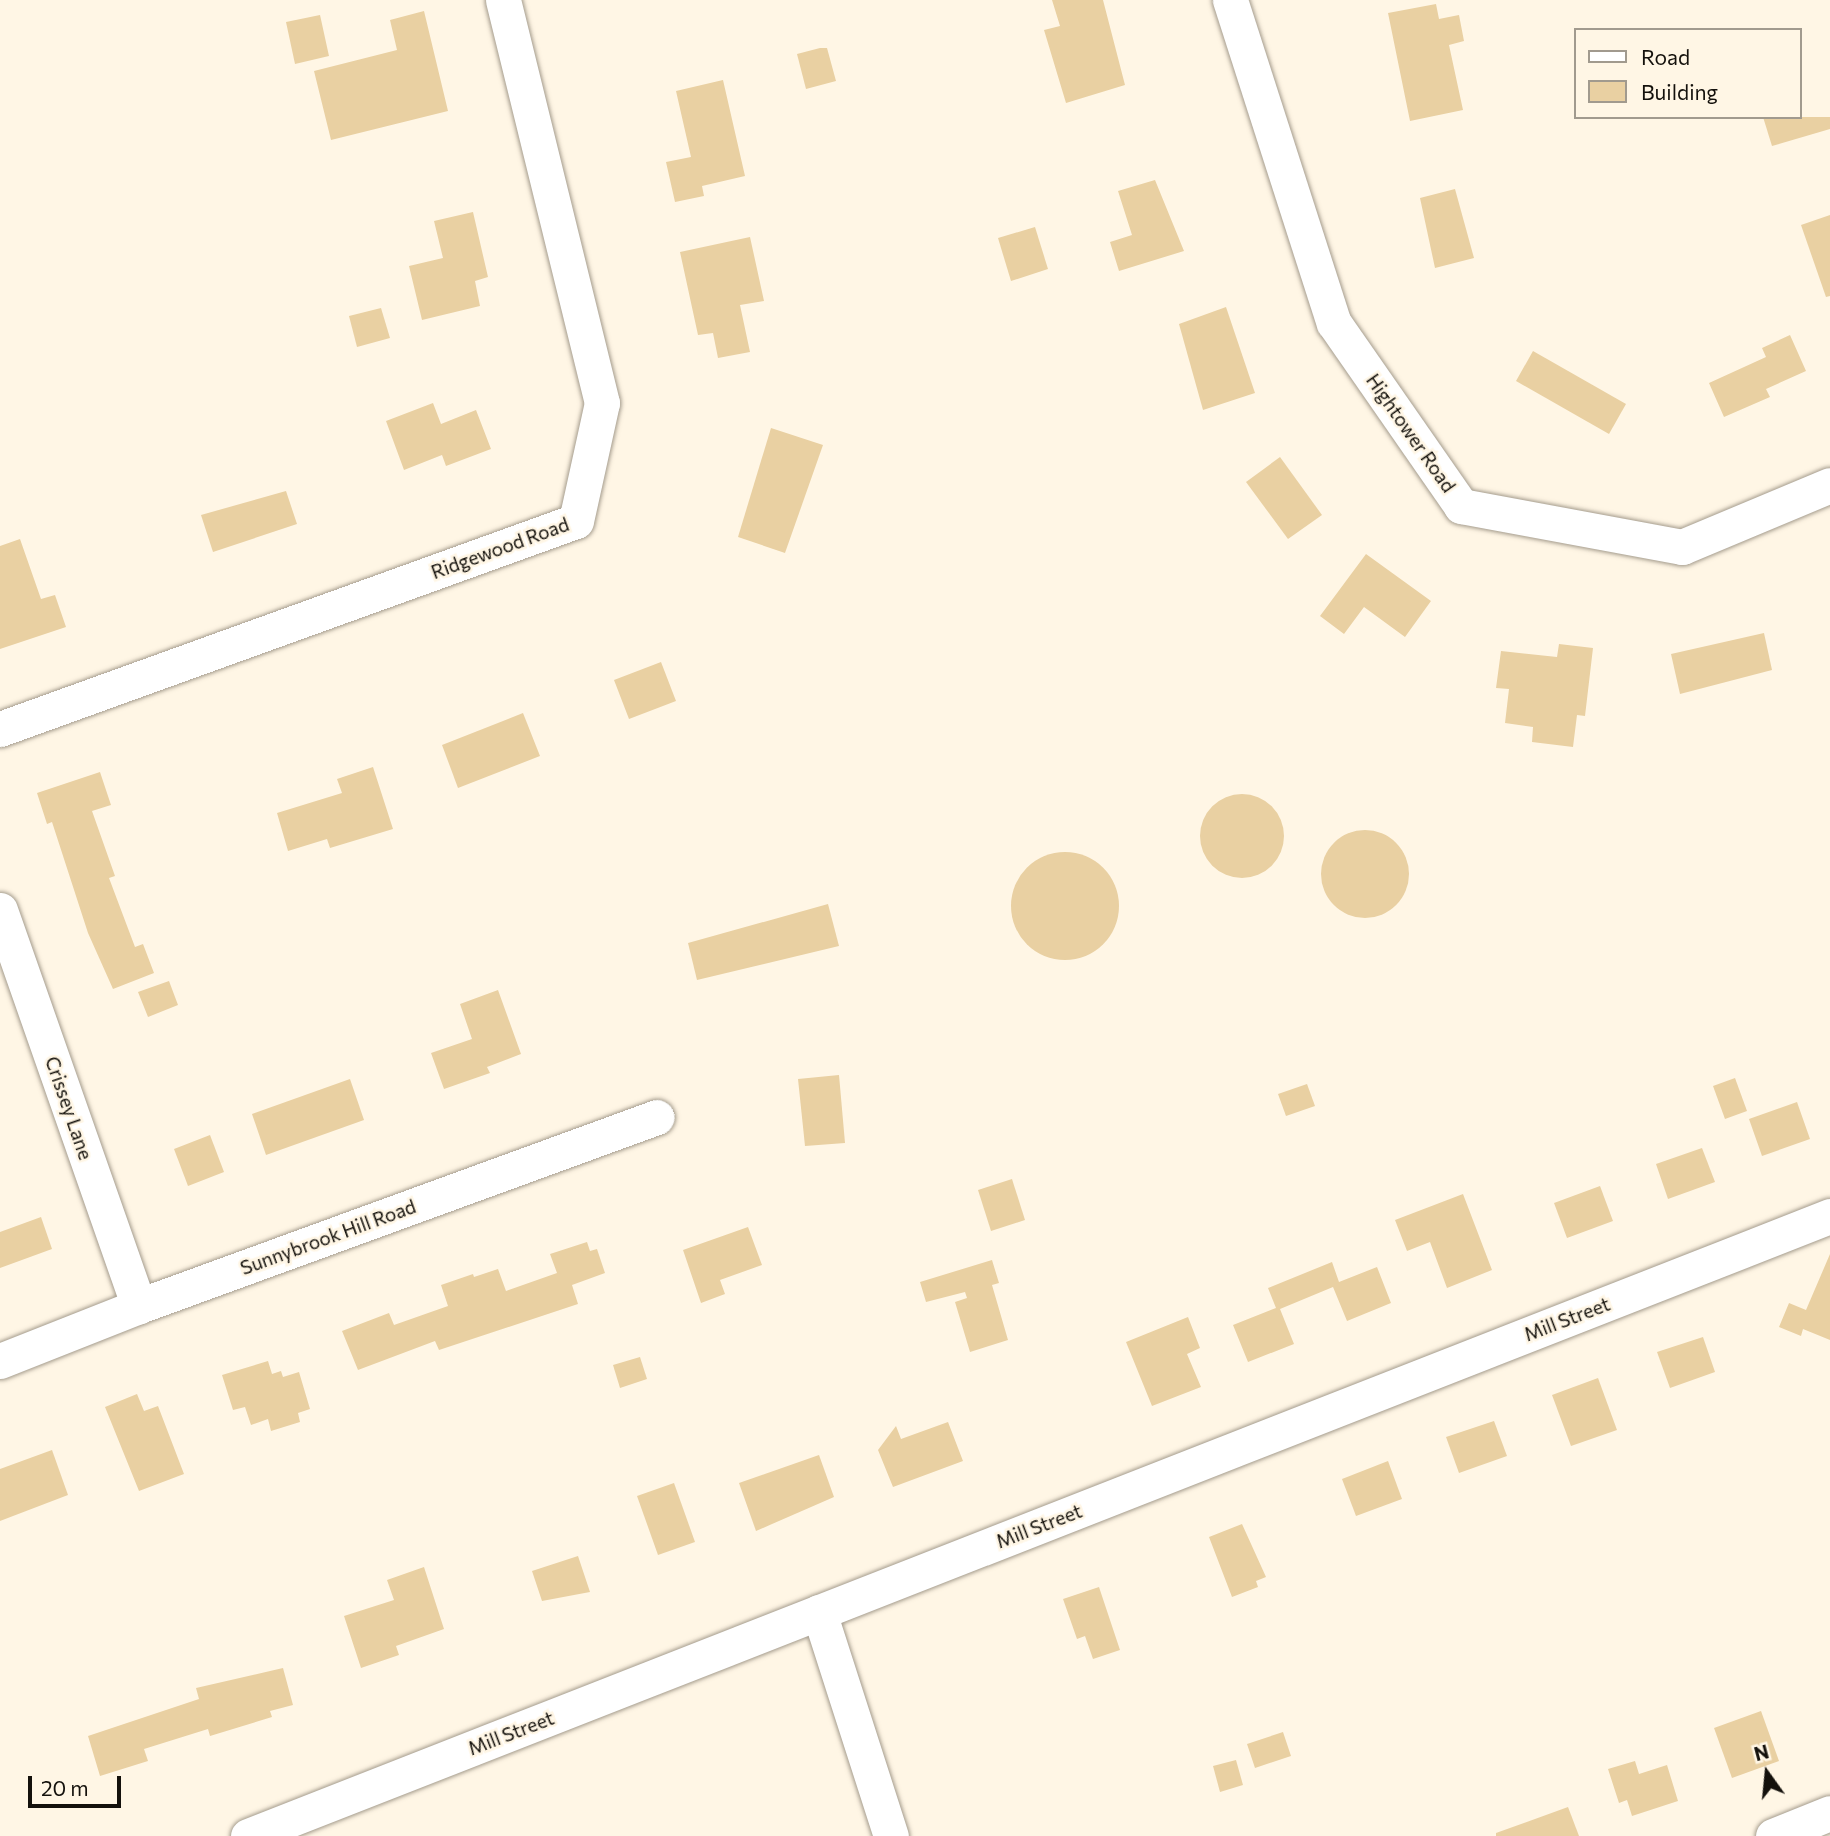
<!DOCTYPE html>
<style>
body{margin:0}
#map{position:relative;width:1830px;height:1836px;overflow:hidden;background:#fff6e5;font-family:Commissioner,sans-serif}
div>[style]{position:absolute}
.building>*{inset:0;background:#e9d0a2}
.round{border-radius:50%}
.roads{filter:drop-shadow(0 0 2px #a59c8d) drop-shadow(0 0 2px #a59c8d)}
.minor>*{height:35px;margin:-17.5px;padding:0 17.5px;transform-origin:17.5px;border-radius:17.5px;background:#fff}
span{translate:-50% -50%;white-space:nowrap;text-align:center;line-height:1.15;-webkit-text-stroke:5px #fff6e5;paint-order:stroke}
.street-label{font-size:19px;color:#14110c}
.legend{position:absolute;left:1574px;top:28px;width:228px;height:91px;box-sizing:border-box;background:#fff6e5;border:2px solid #a19a8e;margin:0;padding:9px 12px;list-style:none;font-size:21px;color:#14110c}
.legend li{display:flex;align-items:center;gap:14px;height:35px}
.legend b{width:35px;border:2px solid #a19a8e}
.north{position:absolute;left:1732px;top:1738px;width:70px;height:70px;-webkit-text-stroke:5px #fff6e5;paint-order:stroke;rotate:345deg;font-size:19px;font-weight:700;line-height:28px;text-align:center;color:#14110c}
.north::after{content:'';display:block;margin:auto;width:24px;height:32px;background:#14110c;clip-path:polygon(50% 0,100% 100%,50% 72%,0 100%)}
.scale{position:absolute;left:28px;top:1776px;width:93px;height:32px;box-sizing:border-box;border:4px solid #14110c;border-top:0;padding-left:9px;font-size:21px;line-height:24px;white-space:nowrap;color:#14110c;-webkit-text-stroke:5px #fff6e5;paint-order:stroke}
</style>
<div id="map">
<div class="building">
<div style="clip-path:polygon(1052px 0,1103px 0,1125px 85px,1066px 103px,1044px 30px,1060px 26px)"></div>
<div style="clip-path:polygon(1436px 4px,1439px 19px,1459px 15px,1464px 41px,1449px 45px,1463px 110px,1410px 121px,1388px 13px)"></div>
<div style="clip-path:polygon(424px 11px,448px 111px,331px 140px,314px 71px,397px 50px,390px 20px)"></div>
<div style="clip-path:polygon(320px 15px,329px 56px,295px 64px,286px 22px)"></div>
<div style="clip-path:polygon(820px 48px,827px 48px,836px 81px,806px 89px,797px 54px)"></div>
<div style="clip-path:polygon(723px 80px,745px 176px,702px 186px,704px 196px,675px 202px,666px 162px,691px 157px,676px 91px)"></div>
<div style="clip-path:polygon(1763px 117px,1830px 117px,1830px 129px,1772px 146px)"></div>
<div style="clip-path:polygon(1155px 180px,1184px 251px,1119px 271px,1110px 242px,1132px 235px,1118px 191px)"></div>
<div style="clip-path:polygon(1455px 189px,1474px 258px,1435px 268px,1420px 198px)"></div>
<div style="clip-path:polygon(473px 212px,488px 277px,475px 281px,480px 306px,422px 320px,409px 266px,443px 258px,434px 221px)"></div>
<div style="clip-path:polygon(1830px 215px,1830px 296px,1826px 297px,1801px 225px)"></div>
<div style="clip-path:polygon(1035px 227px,1048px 269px,1011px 281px,998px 238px)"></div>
<div style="clip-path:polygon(750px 237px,764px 301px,740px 305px,750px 352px,718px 358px,713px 333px,698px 335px,680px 252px)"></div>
<div style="clip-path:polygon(1226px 307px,1255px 393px,1203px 410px,1179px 324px)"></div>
<div style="clip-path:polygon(381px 308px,390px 338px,357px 347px,349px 316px)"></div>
<div style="clip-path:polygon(1790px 335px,1806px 371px,1766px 389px,1770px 397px,1724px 417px,1709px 383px,1766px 357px,1762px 348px)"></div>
<div style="clip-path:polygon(1533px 351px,1626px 404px,1609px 434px,1516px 381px)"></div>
<div style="clip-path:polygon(433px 403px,441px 424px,476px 410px,491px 449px,446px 466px,442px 455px,404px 470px,386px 421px)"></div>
<div style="clip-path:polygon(771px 428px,823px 445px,785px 553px,738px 537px)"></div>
<div style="clip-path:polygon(1280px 457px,1322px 515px,1288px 539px,1246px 482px)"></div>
<div style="clip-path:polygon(286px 491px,297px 524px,213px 552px,201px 515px)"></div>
<div style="clip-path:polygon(20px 539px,41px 599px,55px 595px,66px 627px,0 649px,0 546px)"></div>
<div style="clip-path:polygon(1366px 554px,1431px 601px,1405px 637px,1364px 607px,1344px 634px,1320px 616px)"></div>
<div style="clip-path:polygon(1764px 633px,1772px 670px,1680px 694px,1671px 654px)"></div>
<div style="clip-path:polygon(1559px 644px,1593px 648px,1585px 716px,1577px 715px,1573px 747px,1532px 742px,1533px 727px,1505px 723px,1509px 689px,1496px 688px,1501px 651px,1557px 657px)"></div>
<div style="clip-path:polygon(661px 662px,676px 701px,629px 719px,614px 680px)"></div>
<div style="clip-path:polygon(523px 713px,540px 756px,458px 788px,442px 745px)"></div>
<div style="clip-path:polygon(373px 767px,393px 829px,330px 848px,327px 839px,288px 851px,277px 813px,342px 793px,337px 779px)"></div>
<div style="clip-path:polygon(100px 772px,111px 805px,92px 811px,115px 876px,109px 878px,135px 947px,143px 944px,154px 973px,113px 989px,88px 933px,52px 822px,47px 824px,37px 793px)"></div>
<div class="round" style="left:1200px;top:794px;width:84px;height:84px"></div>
<div class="round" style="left:1321px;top:830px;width:88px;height:88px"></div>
<div class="round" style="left:1011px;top:852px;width:108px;height:108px"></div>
<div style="clip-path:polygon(828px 904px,839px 946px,697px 980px,688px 943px)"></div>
<div style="clip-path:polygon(169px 981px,178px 1005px,148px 1017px,138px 992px)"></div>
<div style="clip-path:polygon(498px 990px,521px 1054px,487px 1067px,490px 1073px,444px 1089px,431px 1053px,472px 1039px,460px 1004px)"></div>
<div style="clip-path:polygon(839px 1075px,845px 1143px,805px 1146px,798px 1079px)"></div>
<div style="clip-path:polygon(1735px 1078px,1747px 1111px,1725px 1119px,1713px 1086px)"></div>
<div style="clip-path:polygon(350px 1079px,364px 1120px,266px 1155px,252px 1114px)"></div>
<div style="clip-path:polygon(1307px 1084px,1315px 1106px,1286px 1116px,1278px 1094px)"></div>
<div style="clip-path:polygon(1797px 1102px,1810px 1139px,1762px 1156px,1749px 1119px)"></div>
<div style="clip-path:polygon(210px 1135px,224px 1172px,188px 1186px,174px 1149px)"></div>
<div style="clip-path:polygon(1702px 1148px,1715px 1182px,1668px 1199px,1656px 1164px)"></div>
<div style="clip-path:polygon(1012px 1179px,1025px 1220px,991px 1231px,978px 1190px)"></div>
<div style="clip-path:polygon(1600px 1186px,1613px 1221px,1567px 1238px,1554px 1203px)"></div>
<div style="clip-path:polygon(1463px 1194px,1492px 1270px,1447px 1288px,1430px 1242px,1407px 1251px,1395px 1220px)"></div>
<div style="clip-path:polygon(41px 1217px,52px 1249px,0 1268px,0 1232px)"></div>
<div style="clip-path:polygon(748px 1227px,762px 1265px,720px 1280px,725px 1294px,701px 1303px,683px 1250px)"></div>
<div style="clip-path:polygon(587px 1242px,590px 1251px,597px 1249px,605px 1273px,572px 1285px,578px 1304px,439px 1350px,435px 1341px,358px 1370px,342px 1331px,389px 1313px,394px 1325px,448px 1306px,441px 1285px,473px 1274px,474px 1277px,498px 1269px,506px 1291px,557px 1273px,550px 1254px)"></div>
<div style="clip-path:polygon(1830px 1254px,1830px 1340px,1803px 1329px,1801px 1336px,1779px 1327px,1789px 1303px,1806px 1310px)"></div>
<div style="clip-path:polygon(992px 1260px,999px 1283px,992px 1285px,1008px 1340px,970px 1352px,955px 1302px,967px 1298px,965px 1292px,926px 1302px,920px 1282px)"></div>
<div style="clip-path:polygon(1332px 1262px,1339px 1282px,1377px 1267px,1391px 1303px,1347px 1321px,1333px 1287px,1280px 1309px,1294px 1344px,1248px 1362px,1233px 1325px,1276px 1308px,1268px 1288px)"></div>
<div style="clip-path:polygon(1188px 1317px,1200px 1348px,1187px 1354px,1201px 1387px,1152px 1406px,1126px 1342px)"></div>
<div style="clip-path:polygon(1703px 1337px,1715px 1372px,1670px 1388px,1657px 1352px)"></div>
<div style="clip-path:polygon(640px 1357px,647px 1379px,620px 1388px,613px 1365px)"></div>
<div style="clip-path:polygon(268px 1361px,272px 1374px,281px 1371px,283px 1377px,299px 1372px,310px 1409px,298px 1413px,300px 1422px,271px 1431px,268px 1419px,251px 1425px,245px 1407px,233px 1410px,222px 1375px)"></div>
<div style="clip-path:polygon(1598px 1378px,1617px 1430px,1571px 1446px,1552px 1395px)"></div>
<div style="clip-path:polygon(137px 1394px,144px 1411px,158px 1406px,184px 1474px,139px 1491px,105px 1407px)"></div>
<div style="clip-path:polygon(1494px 1421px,1507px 1456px,1459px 1473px,1446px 1437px)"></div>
<div style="clip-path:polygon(948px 1422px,963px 1461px,893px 1487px,878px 1450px,896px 1426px,901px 1439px)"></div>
<div style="clip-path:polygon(52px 1450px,68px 1495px,0 1521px,0 1469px)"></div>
<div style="clip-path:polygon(819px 1455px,834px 1497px,756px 1531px,739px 1483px)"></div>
<div style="clip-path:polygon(1388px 1461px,1402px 1499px,1356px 1516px,1342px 1479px)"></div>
<div style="clip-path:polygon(674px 1483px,695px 1542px,658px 1555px,637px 1496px)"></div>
<div style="clip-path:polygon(1242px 1524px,1266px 1577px,1256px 1581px,1258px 1587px,1232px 1597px,1209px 1537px)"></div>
<div style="clip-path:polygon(578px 1556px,590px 1592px,542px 1601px,532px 1571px)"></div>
<div style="clip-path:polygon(424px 1567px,444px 1629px,396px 1646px,399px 1655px,361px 1668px,344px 1616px,394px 1600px,387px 1580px)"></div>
<div style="clip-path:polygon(1099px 1587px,1120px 1650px,1093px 1659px,1085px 1636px,1077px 1639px,1063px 1599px)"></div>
<div style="clip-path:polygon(283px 1668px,293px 1705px,270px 1711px,272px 1717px,210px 1736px,208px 1729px,144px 1749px,148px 1761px,100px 1776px,88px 1736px,199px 1699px,196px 1688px)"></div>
<div style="clip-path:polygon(1761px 1711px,1779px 1761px,1732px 1778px,1714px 1728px)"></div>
<div style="clip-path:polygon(1283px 1732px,1291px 1756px,1255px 1768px,1247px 1744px)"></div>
<div style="clip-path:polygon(1236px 1760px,1243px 1785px,1220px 1792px,1213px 1766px)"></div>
<div style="clip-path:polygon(1635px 1761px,1639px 1774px,1667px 1765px,1678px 1801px,1632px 1816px,1627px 1800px,1619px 1803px,1608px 1769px)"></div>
<div style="clip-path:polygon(1568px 1807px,1579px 1836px,1496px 1836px,1496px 1833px)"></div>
</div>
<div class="roads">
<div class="minor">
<div style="left:1230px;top:0;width:339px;rotate:72.2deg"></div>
<div style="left:1334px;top:323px;width:223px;rotate:55.2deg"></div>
<div style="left:1461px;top:506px;width:225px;rotate:10.5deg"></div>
<div style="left:1682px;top:547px;width:160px;rotate:-22.7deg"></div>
<div style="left:0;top:729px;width:612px;rotate:-19.86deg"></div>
<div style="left:576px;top:521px;width:121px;rotate:-77.6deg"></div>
<div style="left:602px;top:403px;width:415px;rotate:-103.8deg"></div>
<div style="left:0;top:910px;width:420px;rotate:70.7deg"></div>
<div style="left:0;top:1361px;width:149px;rotate:-21.6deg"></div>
<div style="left:139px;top:1306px;width:551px;rotate:-20.05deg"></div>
<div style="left:819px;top:1612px;width:235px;rotate:72.2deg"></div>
<div style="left:248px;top:1836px;width:1699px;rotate:-21.4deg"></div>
<div style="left:1773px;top:1836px;width:61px;rotate:-22deg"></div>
</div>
</div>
<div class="street-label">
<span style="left:1411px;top:433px;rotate:55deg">Hightower Road</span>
<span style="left:500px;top:548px;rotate:-20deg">Ridgewood Road</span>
<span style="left:69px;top:1108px;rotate:71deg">Crissey Lane</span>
<span style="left:328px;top:1237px;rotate:-20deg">Sunnybrook Hill Road</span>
<span style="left:1567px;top:1319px;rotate:-21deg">Mill Street</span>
<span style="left:1039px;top:1526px;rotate:-21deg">Mill Street</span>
<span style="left:511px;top:1733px;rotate:-21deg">Mill Street</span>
</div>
<ul class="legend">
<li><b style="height:9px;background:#fff"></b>Road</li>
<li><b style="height:19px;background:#e9d0a2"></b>Building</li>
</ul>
<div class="north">N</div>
<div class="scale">20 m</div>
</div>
